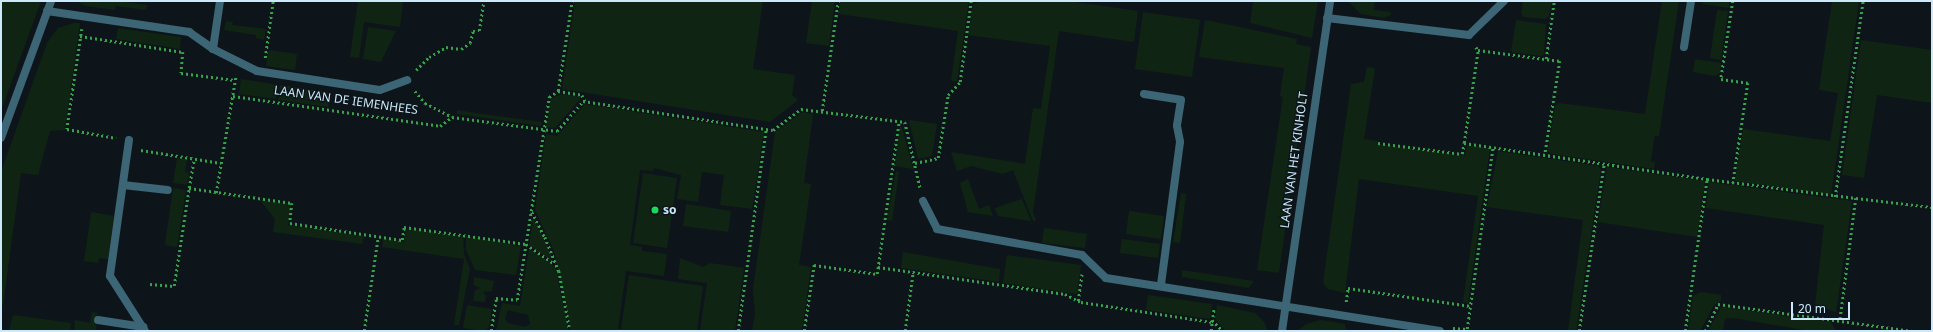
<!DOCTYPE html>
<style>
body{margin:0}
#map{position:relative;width:1933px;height:332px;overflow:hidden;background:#0d151a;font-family:"Noto Sans",sans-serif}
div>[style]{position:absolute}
.green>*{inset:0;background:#102414}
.path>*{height:2.5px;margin-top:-1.25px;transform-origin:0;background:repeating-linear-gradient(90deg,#38a14b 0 2px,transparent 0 5px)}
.lane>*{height:8px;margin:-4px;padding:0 4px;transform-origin:4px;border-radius:4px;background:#3c6575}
.street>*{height:8px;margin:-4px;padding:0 4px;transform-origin:4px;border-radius:4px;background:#3c6575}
.dots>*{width:11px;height:11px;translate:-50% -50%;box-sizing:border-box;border:2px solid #0d151a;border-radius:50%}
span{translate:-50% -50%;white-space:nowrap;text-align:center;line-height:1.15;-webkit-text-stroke:3px #0d151a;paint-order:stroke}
.street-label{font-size:12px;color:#cbe9fa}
.poi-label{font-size:12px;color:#cbe9fa;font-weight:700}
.left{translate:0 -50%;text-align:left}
.frame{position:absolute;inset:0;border:2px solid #cbe9fa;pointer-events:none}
.scale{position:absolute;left:1791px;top:302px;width:59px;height:18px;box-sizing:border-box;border:2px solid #cbe9fa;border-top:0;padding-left:5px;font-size:12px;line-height:14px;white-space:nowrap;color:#cbe9fa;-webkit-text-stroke:3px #0d151a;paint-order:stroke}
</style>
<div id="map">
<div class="green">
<div style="clip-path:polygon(1px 1px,41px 1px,1px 111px)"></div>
<div style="clip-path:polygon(76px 1px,118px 1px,147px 5px,146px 10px,116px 6px,115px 10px,86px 6px)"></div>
<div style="clip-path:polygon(358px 1px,403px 1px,400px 27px,364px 22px,359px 58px,350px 57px)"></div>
<div style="clip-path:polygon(575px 1px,763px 1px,753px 69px,795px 75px,792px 95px,798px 100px,770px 122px,562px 89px)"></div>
<div style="clip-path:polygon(812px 1px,835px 1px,829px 46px,806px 43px)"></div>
<div style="clip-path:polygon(840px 1px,969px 1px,957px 81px,951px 81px,958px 31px,839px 14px)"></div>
<div style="clip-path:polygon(980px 1px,1068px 1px,1138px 11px,1134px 42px,1059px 31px,1033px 212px,1036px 221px,1033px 221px,1013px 170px,1002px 174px,971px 166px,957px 171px,951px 152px,1025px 164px,1033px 108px,1041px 109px,1050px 46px,968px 35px,973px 5px)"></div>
<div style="clip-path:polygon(1253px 1px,1318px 1px,1312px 38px,1250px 23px)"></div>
<div style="clip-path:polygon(1348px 1px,1375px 1px,1374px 10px,1391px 12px,1391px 15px,1384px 18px,1361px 14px)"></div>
<div style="clip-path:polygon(1523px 1px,1552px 1px,1549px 16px,1545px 19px,1523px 17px,1521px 13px)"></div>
<div style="clip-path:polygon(1662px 1px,1679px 1px,1659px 136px,1655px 136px,1654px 140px,1651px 161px,1655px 162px,1654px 169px,1552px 154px,1548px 151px,1555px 106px,1559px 103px,1645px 114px)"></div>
<div style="clip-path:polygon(1703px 1px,1730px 1px,1729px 8px,1703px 4px)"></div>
<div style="clip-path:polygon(1832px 1px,1859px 1px,1831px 195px,1735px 181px,1743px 129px,1830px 141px,1838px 93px,1819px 90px)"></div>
<div style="clip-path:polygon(1717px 10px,1728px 11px,1721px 60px,1710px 58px)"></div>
<div style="clip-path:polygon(1143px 12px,1200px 20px,1192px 77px,1135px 69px)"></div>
<div style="clip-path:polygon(1205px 20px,1297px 39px,1296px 44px,1311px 47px,1279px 273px,1257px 270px,1283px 97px,1280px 96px,1284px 68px,1199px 57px)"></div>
<div style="clip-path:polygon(1516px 20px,1546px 24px,1544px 55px,1541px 56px,1511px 52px)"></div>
<div style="clip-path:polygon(226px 21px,233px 22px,232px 25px,266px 29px,264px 40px,256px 38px,256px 35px,224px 30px)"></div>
<div style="clip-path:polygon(74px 23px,80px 23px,65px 130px,50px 131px,38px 175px,21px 173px,3px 305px,1px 305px,1px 172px,47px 43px,58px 28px)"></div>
<div style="clip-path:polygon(368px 27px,396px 31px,381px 62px,363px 59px)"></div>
<div style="clip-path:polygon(118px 28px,181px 37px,180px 49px,116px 39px)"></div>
<div style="clip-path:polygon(1861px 40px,1932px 50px,1932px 103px,1877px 95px,1864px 178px,1842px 175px)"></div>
<div style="clip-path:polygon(269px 50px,297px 54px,295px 70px,266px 66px)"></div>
<div style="clip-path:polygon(1695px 59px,1721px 63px,1720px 73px,1715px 76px,1693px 72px)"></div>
<div style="clip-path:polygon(1367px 67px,1375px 68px,1364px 139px,1377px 141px,1377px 144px,1465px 156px,1467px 145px,1490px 148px,1468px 303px,1463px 302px,1478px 196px,1359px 179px,1345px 293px,1328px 289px,1323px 283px,1351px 84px,1364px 82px)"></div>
<div style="clip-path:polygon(241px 79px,278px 85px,276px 99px,239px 94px)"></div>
<div style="clip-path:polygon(280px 85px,330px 92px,328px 107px,278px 100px)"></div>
<div style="clip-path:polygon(561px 94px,582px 97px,555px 128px,546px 127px,551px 99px)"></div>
<div style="clip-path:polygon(585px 104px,764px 132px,752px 209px,720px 205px,724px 175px,702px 172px,698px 202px,677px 199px,681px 175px,654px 168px,653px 171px,640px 170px,630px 245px,642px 247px,642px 251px,667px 254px,664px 276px,626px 271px,618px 329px,621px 329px,629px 275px,703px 286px,697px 331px,571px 331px,554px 251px,535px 210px,546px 134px,557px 136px)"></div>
<div style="clip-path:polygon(457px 110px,482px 114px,542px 122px,541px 126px,457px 114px)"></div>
<div style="clip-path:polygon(802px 112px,813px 114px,804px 183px,811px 184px,799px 265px,811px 267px,802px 331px,752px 331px,755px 315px,753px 289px,775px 132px)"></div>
<div style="clip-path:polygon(909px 120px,937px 124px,932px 156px,918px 159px)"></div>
<div style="clip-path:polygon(900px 126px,902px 127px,913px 169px,895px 166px)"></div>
<div style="clip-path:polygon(1498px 151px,1598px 166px,1601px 170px,1576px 331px,1568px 331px,1583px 220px,1487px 207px)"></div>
<div style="clip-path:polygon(177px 158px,187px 159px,185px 172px,189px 173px,187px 185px,173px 183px)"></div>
<div style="clip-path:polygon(1607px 167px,1705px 181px,1697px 237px,1598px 222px)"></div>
<div style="clip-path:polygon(896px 171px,899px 172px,892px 221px,887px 220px)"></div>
<div style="clip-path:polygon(643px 173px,677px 178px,667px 248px,633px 243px)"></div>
<div style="clip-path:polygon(968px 179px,979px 209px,989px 205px,993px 216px,968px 212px,960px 183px)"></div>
<div style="clip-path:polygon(1709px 182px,1852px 201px,1836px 312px,1815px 305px,1824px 225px,1706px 208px)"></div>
<div style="clip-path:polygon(173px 188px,186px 190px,177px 247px,165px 245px)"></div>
<div style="clip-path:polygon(1181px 193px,1186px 194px,1180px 243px,1173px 242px)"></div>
<div style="clip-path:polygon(1022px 199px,1031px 221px,998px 216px,995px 208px)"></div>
<div style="clip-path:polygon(260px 200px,291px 204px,288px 225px,364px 236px,362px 244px,273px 232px,275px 219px)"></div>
<div style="clip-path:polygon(686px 204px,731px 211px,728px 232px,683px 226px)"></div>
<div style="clip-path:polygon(1129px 211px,1164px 216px,1161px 239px,1126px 234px)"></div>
<div style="clip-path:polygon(91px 212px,114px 216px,108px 259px,99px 258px,98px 263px,84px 261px)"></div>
<div style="clip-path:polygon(533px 217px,551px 254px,551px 260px,529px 246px)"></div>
<div style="clip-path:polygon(1044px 228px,1087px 234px,1085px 248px,1042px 243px)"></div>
<div style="clip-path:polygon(409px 229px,463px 236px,464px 254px,470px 269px,459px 325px,454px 325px,464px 259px,382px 247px,383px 238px,404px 242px,406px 231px)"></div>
<div style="clip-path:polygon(466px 236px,521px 246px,516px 275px,475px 270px,466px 250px)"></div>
<div style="clip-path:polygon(1122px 239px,1160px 244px,1158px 258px,1120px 253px)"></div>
<div style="clip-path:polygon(evenodd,529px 249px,550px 262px,556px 270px,569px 331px,496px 331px,502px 303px,520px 306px,529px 249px,508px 310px,528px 315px,530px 324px,525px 327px,508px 323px,505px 319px,508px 310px)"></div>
<div style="clip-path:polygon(903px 252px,1000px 269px,999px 282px,901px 268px)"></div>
<div style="clip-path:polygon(1007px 255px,1081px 265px,1077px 294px,1003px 283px)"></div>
<div style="clip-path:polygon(680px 258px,703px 267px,710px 263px,744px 268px,735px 331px,700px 331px,707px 283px,678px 279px)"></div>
<div style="clip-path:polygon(1182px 270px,1221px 276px,1254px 281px,1249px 288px,1182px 277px)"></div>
<div style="clip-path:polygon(474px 277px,494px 281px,492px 291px,483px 292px,486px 296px,485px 302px,473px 301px,475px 290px,480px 288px,473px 285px)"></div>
<div style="clip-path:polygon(1701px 292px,1721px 295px,1721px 301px,1714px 305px,1700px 331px,1688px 331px,1693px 296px)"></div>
<div style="clip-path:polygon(1148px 295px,1212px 304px,1210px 319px,1146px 310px)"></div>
<div style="clip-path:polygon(467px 305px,492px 309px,489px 327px,485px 331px,463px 328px)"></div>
<div style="clip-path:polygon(1217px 305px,1255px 313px,1264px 322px,1268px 331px,1226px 331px,1215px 319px)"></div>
<div style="clip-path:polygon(1721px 307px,1831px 322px,1835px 330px,1844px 331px,1804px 330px,1733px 318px,1725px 319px,1723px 331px,1708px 331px)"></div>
<div style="clip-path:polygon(92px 312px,97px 313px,96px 331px,74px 331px,75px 320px,90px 323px)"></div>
<div style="clip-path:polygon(13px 315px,71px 323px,70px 330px,9px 331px)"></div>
<div style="clip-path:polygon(1321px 320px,1345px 324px,1346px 331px,1298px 331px,1306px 324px)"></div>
</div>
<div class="path">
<div style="left:1733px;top:1px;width:79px;rotate:98.7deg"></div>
<div style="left:1721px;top:79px;width:27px;rotate:8deg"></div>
<div style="left:1748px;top:83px;width:101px;rotate:98.5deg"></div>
<div style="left:82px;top:29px;width:101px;rotate:98.5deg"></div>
<div style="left:67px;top:129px;width:50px;rotate:10.4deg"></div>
<div style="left:80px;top:36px;width:104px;rotate:8.8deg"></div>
<div style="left:183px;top:52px;width:21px;rotate:95deg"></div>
<div style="left:181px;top:73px;width:54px;rotate:7.4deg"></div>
<div style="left:1476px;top:47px;width:4px;rotate:56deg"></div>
<div style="left:1478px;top:50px;width:83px;rotate:7.6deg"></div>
<div style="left:1560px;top:61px;width:95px;rotate:99.1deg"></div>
<div style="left:265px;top:58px;width:58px;rotate:-82deg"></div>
<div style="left:1546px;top:59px;width:59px;rotate:-82.1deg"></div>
<div style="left:416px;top:70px;width:18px;rotate:-45deg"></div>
<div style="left:429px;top:57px;width:20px;rotate:-30deg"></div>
<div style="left:446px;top:47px;width:15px;rotate:8deg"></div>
<div style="left:461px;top:49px;width:11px;rotate:-34deg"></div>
<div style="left:470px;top:43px;width:12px;rotate:-76deg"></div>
<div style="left:473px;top:31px;width:6px"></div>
<div style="left:479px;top:31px;width:30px;rotate:-81deg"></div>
<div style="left:415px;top:91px;width:16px;rotate:50deg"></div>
<div style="left:425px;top:103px;width:30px;rotate:27deg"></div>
<div style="left:452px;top:117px;width:106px;rotate:7.6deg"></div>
<div style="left:557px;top:131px;width:40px;rotate:-49deg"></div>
<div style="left:583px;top:101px;width:192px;rotate:8.7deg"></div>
<div style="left:773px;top:130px;width:35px;rotate:-37deg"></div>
<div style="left:801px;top:109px;width:105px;rotate:7.1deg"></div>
<div style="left:905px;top:122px;width:67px;rotate:77deg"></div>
<div style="left:558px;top:91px;width:91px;rotate:-81.2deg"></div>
<div style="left:233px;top:96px;width:209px;rotate:8.2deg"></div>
<div style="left:440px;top:126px;width:15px;rotate:-37deg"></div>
<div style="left:822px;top:111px;width:111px;rotate:-81.7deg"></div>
<div style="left:1378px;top:143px;width:85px;rotate:7.5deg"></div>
<div style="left:1462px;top:154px;width:11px;rotate:-80deg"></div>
<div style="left:1464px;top:143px;width:246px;rotate:8.4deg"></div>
<div style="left:1464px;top:143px;width:94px;rotate:-81.4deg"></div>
<div style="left:141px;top:150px;width:81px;rotate:9.2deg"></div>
<div style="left:915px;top:163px;width:24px;rotate:-12deg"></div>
<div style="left:938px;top:158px;width:64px;rotate:-81deg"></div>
<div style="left:948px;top:95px;width:18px;rotate:-47deg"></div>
<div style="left:960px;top:82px;width:82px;rotate:-82.3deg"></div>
<div style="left:189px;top:188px;width:29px;rotate:-80deg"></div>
<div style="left:216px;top:193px;width:120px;rotate:-80.4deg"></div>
<div style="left:1835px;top:197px;width:198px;rotate:-81.9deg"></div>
<div style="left:1856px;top:198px;width:77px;rotate:6.8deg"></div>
<div style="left:532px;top:212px;width:28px;rotate:63deg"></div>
<div style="left:545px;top:237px;width:37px;rotate:68deg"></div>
<div style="left:559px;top:271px;width:61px;rotate:79.6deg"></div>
<div style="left:878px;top:267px;width:189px;rotate:8.2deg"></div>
<div style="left:1065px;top:294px;width:18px;rotate:27deg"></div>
<div style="left:1081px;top:302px;width:133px;rotate:8.7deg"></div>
<div style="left:1212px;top:322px;width:14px;rotate:-82deg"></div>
<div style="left:150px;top:284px;width:24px;rotate:5deg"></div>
<div style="left:174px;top:286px;width:99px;rotate:-81.3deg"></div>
<div style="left:189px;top:188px;width:104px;rotate:8.3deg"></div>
<div style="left:292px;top:203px;width:20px;rotate:96deg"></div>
<div style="left:290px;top:223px;width:113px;rotate:8.6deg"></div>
<div style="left:402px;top:240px;width:13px;rotate:-81deg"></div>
<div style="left:404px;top:227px;width:123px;rotate:7.9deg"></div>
<div style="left:526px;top:244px;width:35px;rotate:35deg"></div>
<div style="left:1078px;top:301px;width:27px;rotate:-82deg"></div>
<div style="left:1346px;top:302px;width:14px;rotate:-82deg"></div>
<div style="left:1348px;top:288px;width:124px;rotate:8.3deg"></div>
<div style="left:1212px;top:320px;width:16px;rotate:45deg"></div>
<div style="left:1453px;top:328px;width:14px;rotate:4deg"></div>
<div style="left:1467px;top:329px;width:184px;rotate:-81.9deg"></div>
<div style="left:364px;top:331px;width:95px;rotate:-81.5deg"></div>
<div style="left:491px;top:331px;width:33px;rotate:-81deg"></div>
<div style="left:496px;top:298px;width:21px;rotate:5deg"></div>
<div style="left:517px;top:300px;width:206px;rotate:-81deg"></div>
<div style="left:549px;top:97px;width:11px;rotate:-34deg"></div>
<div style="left:558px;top:91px;width:24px;rotate:9deg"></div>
<div style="left:582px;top:95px;width:7px;rotate:63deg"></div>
<div style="left:738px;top:331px;width:203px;rotate:-82.1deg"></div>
<div style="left:804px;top:331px;width:67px;rotate:-81.4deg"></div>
<div style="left:814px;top:265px;width:64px;rotate:8.1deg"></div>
<div style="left:877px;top:274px;width:154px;rotate:-81.8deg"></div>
<div style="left:905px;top:331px;width:60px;rotate:-82.3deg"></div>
<div style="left:1211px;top:331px;width:9px;rotate:-84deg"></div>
<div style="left:1579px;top:331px;width:169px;rotate:-81.5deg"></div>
<div style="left:1685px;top:331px;width:154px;rotate:-81.8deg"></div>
<div style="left:1707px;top:179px;width:150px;rotate:7.3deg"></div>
<div style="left:1856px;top:198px;width:124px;rotate:97.4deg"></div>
<div style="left:1705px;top:331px;width:30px;rotate:-64deg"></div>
<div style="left:1718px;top:304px;width:196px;rotate:7.9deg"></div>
</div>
<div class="lane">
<div style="left:123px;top:185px;width:45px;rotate:6.3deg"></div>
<div style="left:98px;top:320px;width:46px;rotate:8.8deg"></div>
</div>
<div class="street">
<div style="left:47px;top:11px;width:144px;rotate:8.4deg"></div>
<div style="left:189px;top:32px;width:29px;rotate:35deg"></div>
<div style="left:213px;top:49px;width:49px;rotate:26.6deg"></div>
<div style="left:257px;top:71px;width:124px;rotate:8.8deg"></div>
<div style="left:380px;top:90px;width:29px;rotate:-20deg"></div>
<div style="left:1327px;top:18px;width:143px;rotate:6.8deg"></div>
<div style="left:1469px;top:35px;width:49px;rotate:-44.2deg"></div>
<div style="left:1684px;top:47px;width:47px;rotate:-81.3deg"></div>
<div style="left:213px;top:49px;width:49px;rotate:-81.7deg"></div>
<div style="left:1144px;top:94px;width:37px;rotate:9deg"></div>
<div style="left:1181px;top:100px;width:26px;rotate:99deg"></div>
<div style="left:1177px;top:126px;width:16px;rotate:79deg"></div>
<div style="left:1180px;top:142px;width:144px;rotate:97.6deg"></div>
<div style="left:1px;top:138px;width:146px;rotate:-69.9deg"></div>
<div style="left:129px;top:140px;width:137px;rotate:98deg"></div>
<div style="left:110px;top:276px;width:65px;rotate:57.5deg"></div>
<div style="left:923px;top:201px;width:31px;rotate:63deg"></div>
<div style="left:937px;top:229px;width:147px;rotate:10.2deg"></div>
<div style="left:1082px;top:255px;width:33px;rotate:44deg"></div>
<div style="left:1106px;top:278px;width:338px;rotate:9deg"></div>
<div style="left:1282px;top:331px;width:333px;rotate:-81.7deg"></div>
</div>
<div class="dots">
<div style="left:655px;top:210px;background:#17da5a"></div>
</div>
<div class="street-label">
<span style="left:346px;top:100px;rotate:8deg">LAAN VAN DE IEMENHEES</span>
<span style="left:1294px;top:160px;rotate:-82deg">LAAN VAN HET KINHOLT</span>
</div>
<div class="poi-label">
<span class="left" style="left:663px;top:210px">so</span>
</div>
<div class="frame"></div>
<div class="scale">20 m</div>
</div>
